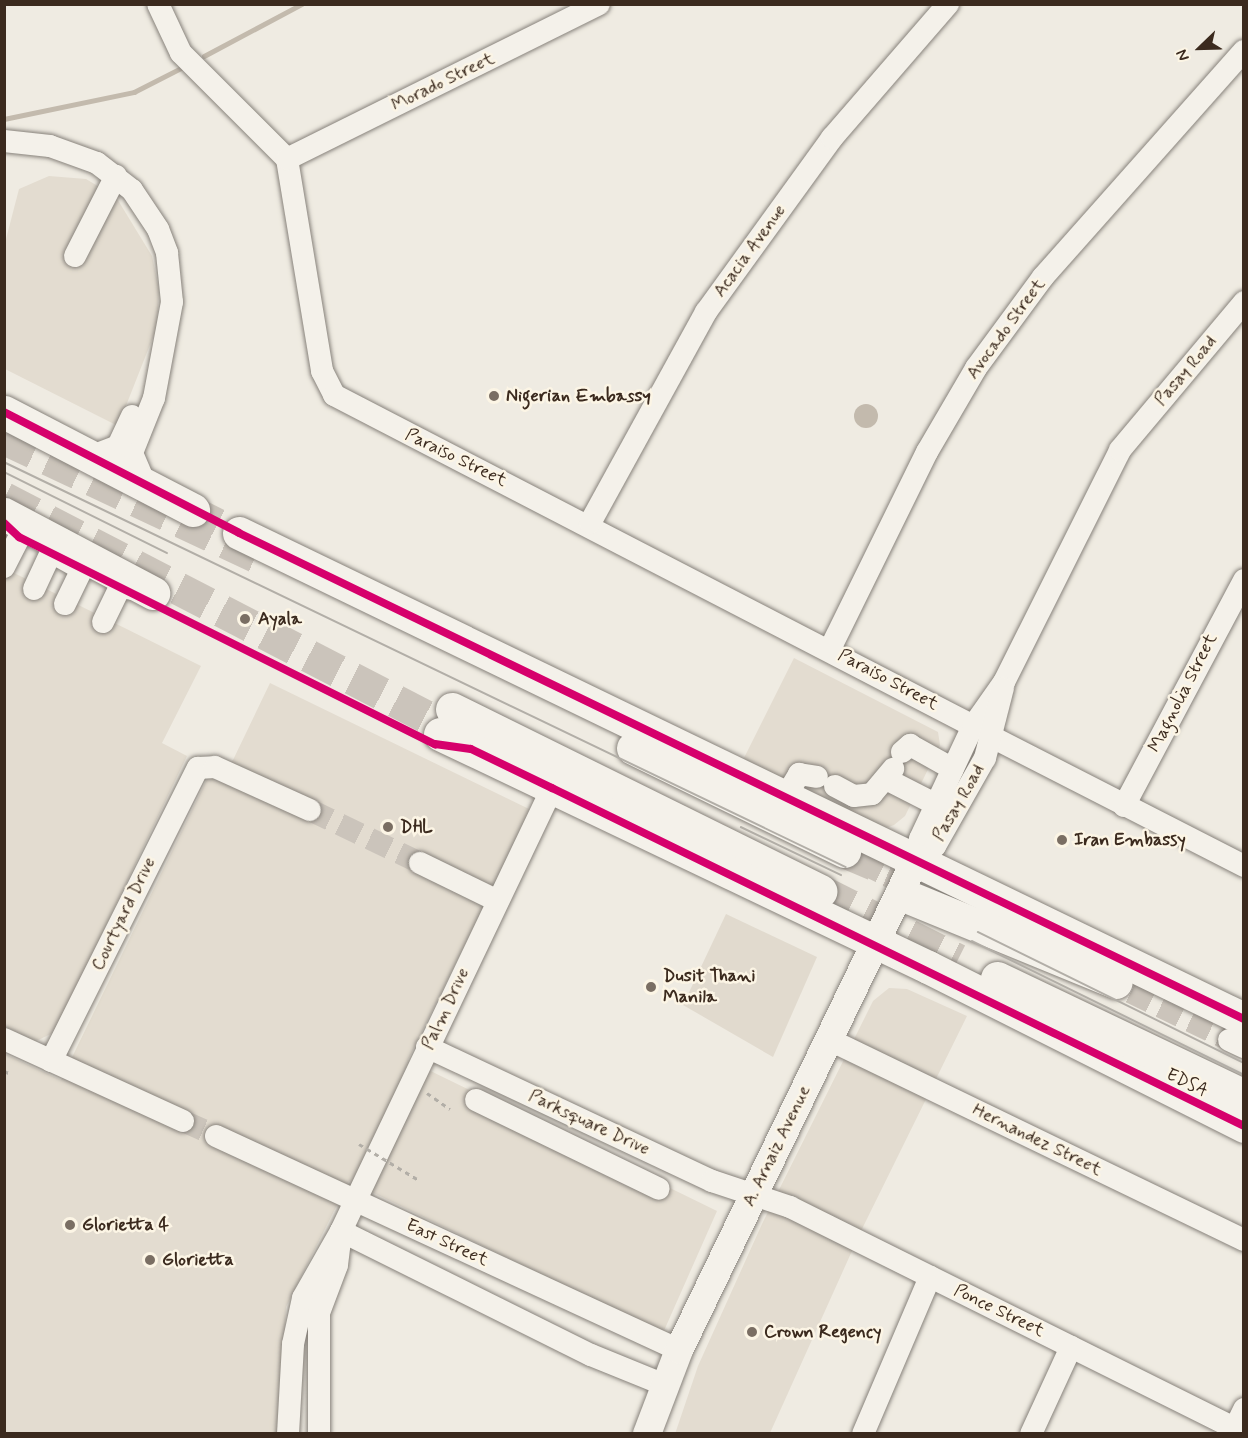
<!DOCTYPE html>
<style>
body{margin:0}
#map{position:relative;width:1248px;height:1438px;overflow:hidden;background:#efebe2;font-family:Mynerve,sans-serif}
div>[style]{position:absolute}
.built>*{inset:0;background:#e3dcd0}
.green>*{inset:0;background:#e1dace}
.water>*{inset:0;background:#c3baad}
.round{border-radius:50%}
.stream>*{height:4.5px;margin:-2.25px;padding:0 2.25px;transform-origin:2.25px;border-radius:2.25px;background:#c3baad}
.minor-tunnel>*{height:22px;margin-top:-11px;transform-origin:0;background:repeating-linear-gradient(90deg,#cbc4bb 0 22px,transparent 0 33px)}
.major-tunnel>*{height:28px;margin-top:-14px;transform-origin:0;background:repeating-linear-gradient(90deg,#cbc4bb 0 28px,transparent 0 42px)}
.highway-tunnel>*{height:33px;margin-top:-16.5px;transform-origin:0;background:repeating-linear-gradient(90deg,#cbc4bb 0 33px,transparent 0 49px)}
.path>*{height:3px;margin-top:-1.5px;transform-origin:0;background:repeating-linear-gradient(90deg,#b2aea7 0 4.5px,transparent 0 9px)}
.roads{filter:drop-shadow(0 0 2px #87827b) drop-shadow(0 0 2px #87827b)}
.minor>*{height:22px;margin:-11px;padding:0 11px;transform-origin:11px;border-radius:11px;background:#f4f1ea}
.major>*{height:28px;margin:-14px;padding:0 14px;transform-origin:14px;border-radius:14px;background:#f4f1ea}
.highway>*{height:33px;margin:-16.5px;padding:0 16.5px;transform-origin:16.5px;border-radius:16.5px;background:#f4f1ea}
.tram>*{height:1.5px;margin:-0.75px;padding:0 0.75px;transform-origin:0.75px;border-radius:0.75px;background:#b2aea7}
.path-bridge>*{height:3px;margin-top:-1.5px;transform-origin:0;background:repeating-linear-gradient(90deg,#b2aea7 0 4.5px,transparent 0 9px)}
.cycleway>*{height:8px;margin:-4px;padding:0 4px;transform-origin:4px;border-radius:4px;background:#d6006c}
.dots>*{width:16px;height:16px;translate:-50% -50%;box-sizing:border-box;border:3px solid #fcf5e5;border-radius:50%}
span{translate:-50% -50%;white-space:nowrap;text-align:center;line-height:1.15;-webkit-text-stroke:5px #fcf5e5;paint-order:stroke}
.street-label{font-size:18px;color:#3b2a1e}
.poi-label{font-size:18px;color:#3b2a1e;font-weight:700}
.left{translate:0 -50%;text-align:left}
.frame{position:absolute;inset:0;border:6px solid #3b2a1e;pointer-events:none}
.north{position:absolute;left:1170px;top:18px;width:60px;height:60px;-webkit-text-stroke:4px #fcf5e5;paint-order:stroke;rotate:247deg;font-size:16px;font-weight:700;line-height:24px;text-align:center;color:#3b2a1e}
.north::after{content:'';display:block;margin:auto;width:21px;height:27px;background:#3b2a1e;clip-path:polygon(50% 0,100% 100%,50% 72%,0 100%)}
</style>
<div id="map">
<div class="built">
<div style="clip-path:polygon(49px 176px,86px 179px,116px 197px,152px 256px,159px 289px,157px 327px,118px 426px,5px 369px,5px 243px,19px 189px)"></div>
<div style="clip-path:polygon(4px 568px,201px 666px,162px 743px,187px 756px,55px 1032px,34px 1042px,5px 1026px)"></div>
<div style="clip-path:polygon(794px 658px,938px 732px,940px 745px,905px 816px,894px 825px,886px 828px,743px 760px)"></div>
<div style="clip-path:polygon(270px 683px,531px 810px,408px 1060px,717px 1211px,663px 1333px,349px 1181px,286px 1307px,280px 1433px,5px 1434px,5px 1054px,61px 1080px,207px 779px,233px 760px)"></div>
<div style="clip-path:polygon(889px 988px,907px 989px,967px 1016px,861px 1231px,770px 1433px,675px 1434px,698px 1366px,762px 1224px,873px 1001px)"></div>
</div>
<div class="green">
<div style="clip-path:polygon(726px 914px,817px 957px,773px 1057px,683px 1005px)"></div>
</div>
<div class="water">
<div class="round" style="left:854px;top:404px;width:24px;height:24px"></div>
</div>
<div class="stream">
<div style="left:204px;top:56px;width:111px;rotate:-28deg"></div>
<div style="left:4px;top:119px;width:133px;rotate:-11.7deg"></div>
<div style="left:134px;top:92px;width:57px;rotate:-27deg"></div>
</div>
<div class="minor-tunnel">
<div style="left:310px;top:810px;width:122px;rotate:25.7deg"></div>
<div style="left:831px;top:848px;width:98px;rotate:26deg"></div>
<div style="left:1101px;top:978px;width:142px;rotate:25.8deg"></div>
<div style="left:183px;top:1121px;width:36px;rotate:24deg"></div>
</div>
<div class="major-tunnel">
<div style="left:193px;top:510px;width:51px;rotate:26.6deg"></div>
</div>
<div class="highway-tunnel">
<div style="left:4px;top:438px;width:289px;rotate:25.1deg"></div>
<div style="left:4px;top:498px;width:527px;rotate:27.34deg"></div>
<div style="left:844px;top:851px;width:167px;rotate:22.9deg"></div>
<div style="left:821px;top:891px;width:153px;rotate:26.7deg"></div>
</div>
<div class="path">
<div style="left:4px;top:1071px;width:8px;rotate:23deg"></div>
<div style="left:427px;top:1093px;width:28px;rotate:35deg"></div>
</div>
<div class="roads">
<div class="minor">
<div style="left:158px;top:4px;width:54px;rotate:64.9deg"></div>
<div style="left:181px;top:53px;width:150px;rotate:45deg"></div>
<div style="left:287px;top:159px;width:215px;rotate:80.6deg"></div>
<div style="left:322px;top:371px;width:27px;rotate:63deg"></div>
<div style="left:334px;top:395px;width:720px;rotate:27.38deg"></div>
<div style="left:4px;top:141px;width:46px;rotate:6.2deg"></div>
<div style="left:50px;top:146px;width:50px;rotate:19.9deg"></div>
<div style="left:97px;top:163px;width:44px;rotate:37.6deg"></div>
<div style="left:132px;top:190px;width:47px;rotate:56.3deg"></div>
<div style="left:158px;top:229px;width:26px;rotate:69deg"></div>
<div style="left:167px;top:253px;width:49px;rotate:84.2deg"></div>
<div style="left:172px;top:302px;width:98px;rotate:100.6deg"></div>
<div style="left:154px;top:398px;width:59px;rotate:111.8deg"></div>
<div style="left:132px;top:453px;width:34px;rotate:67deg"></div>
<div style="left:287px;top:159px;width:348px;rotate:-26.4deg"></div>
<div style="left:75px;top:256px;width:90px;rotate:-62.9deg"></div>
<div style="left:92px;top:456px;width:28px;rotate:-21deg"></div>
<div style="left:118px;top:446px;width:33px;rotate:-65deg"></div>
<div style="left:590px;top:523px;width:241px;rotate:-61.2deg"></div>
<div style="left:706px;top:312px;width:215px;rotate:-54.1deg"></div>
<div style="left:832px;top:138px;width:177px;rotate:-49.1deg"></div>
<div style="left:60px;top:557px;width:25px;rotate:29deg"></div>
<div style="left:82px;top:569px;width:39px;rotate:116deg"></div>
<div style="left:4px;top:567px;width:34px;rotate:-63deg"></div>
<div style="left:34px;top:589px;width:40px;rotate:-65deg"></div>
<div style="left:103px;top:622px;width:39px;rotate:-64deg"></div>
<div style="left:120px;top:587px;width:25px;rotate:9deg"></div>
<div style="left:830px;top:649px;width:220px;rotate:-63.8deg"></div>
<div style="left:927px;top:452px;width:97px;rotate:-59.7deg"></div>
<div style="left:976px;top:368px;width:113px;rotate:-53.6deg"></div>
<div style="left:1043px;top:277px;width:302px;rotate:-48.4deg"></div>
<div style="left:994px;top:738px;width:281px;rotate:27.1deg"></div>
<div style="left:902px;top:752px;width:11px;rotate:-41deg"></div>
<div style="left:910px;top:745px;width:49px;rotate:29.2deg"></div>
<div style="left:888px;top:780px;width:55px;rotate:27deg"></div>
<div style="left:835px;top:786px;width:21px;rotate:28deg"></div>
<div style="left:854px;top:796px;width:18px;rotate:-6deg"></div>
<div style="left:872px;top:794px;width:33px;rotate:-50deg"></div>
<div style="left:786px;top:796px;width:26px;rotate:-59deg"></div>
<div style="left:799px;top:774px;width:18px;rotate:9deg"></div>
<div style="left:1124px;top:806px;width:256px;rotate:-62deg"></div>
<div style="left:915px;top:861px;width:23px;rotate:-77deg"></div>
<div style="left:920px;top:839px;width:125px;rotate:-64.9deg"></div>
<div style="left:973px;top:726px;width:54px;rotate:-54.8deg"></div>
<div style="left:1004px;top:682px;width:259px;rotate:-63.4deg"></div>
<div style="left:1120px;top:450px;width:193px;rotate:-50deg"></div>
<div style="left:915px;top:861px;width:25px;rotate:-37deg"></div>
<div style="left:935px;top:846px;width:101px;rotate:-60.4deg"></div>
<div style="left:985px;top:758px;width:72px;rotate:-75.6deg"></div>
<div style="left:420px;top:863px;width:85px;rotate:26deg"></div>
<div style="left:4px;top:1039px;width:197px;rotate:24.6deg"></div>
<div style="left:830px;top:1040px;width:460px;rotate:25.8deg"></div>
<div style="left:1229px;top:1040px;width:17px;rotate:25deg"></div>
<div style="left:427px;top:1047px;width:315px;rotate:25.2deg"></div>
<div style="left:712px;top:1181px;width:82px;rotate:18.4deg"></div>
<div style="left:790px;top:1207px;width:507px;rotate:26.46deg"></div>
<div style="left:51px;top:1061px;width:328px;rotate:-63.4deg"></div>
<div style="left:198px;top:768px;width:17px;rotate:-3deg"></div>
<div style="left:215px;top:767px;width:104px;rotate:24.4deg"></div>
<div style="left:476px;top:1100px;width:203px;rotate:25.9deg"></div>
<div style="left:216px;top:1136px;width:510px;rotate:24.81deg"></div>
<div style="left:341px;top:1231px;width:279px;rotate:26.4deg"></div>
<div style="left:591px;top:1355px;width:80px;rotate:22.1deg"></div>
<div style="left:288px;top:1434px;width:90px;rotate:-86.8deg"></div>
<div style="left:293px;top:1344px;width:47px;rotate:-77.7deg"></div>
<div style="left:303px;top:1298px;width:77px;rotate:-60.4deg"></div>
<div style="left:341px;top:1231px;width:491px;rotate:-64.5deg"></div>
<div style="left:319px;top:1434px;width:121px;rotate:-90deg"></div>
<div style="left:319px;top:1313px;width:51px;rotate:-69.4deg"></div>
<div style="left:337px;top:1265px;width:33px;rotate:-83deg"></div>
<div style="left:863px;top:1434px;width:171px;rotate:-66.9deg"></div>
<div style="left:1031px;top:1434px;width:96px;rotate:-65.3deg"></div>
<div style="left:1232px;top:1434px;width:28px;rotate:-64deg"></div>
</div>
<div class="major">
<div style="left:647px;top:1434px;width:90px;rotate:-69.1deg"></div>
<div style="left:679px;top:1350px;width:543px;rotate:-64.24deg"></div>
</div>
<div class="highway">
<div style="left:4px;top:412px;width:213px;rotate:27.4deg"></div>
<div style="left:4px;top:514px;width:169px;rotate:27.9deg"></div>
<div style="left:239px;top:533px;width:1116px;rotate:25.81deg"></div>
<div style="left:452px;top:709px;width:411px;rotate:26.3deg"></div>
<div style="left:440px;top:734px;width:541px;rotate:25.52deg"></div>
<div style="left:928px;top:967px;width:354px;rotate:26.7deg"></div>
<div style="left:633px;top:748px;width:235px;rotate:26deg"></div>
<div style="left:901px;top:894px;width:232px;rotate:22.3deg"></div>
<div style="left:997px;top:978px;width:274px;rotate:25.5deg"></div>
</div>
</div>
<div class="tram">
<div style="left:4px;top:462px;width:934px;rotate:25.69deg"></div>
<div style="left:4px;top:472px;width:182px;rotate:26.4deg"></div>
<div style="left:741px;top:827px;width:111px;rotate:25.6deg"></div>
<div style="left:978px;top:932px;width:297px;rotate:26.2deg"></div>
<div style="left:972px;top:941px;width:303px;rotate:26.2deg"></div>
</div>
<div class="path-bridge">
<div style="left:359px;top:1144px;width:68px;rotate:31.1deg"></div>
</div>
<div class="cycleway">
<div style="left:4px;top:412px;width:264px;rotate:27.2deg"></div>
<div style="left:239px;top:533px;width:1116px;rotate:25.81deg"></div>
<div style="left:4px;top:523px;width:21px;rotate:43deg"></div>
<div style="left:19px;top:537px;width:465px;rotate:26.5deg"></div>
<div style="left:435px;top:744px;width:36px;rotate:8deg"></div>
<div style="left:471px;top:749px;width:90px;rotate:25.7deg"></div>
<div style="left:552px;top:788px;width:770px;rotate:26.03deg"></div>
</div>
<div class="dots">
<div style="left:494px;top:396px;background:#7a6e63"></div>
<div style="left:245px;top:619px;background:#7a6e63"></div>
<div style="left:388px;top:827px;background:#7a6e63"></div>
<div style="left:1062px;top:840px;background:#7a6e63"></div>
<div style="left:651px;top:987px;background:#7a6e63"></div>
<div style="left:70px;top:1225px;background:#7a6e63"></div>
<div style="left:150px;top:1260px;background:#7a6e63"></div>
<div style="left:752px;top:1332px;background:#7a6e63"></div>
</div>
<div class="street-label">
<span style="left:443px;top:82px;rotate:-26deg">Morado Street</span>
<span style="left:750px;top:251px;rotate:-54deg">Acacia Avenue</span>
<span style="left:1006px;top:329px;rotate:-54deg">Avocado Street</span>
<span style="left:1186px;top:371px;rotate:-50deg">Pasay Road</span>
<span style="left:456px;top:458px;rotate:26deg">Paraiso Street</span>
<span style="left:888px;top:680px;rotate:28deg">Paraiso Street</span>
<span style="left:1183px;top:693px;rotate:-63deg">Magnolia Street</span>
<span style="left:959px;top:803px;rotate:-60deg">Pasay Road</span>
<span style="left:124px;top:914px;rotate:-64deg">Courtyard Drive</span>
<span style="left:446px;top:1009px;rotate:-65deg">Palm Drive</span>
<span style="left:1187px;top:1083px;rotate:25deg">EDSA</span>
<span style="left:589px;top:1123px;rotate:25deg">Parksquare Drive</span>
<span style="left:1037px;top:1140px;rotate:26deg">Hernandez Street</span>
<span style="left:777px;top:1146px;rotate:-64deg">A. Arnaiz Avenue</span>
<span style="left:447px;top:1243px;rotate:25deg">East Street</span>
<span style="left:999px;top:1311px;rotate:26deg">Ponce Street</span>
</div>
<div class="poi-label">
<span class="left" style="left:506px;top:396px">Nigerian Embassy</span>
<span class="left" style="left:258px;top:619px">Ayala</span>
<span class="left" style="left:400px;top:827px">DHL</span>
<span class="left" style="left:1074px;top:840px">Iran Embassy</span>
<span class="left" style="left:663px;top:987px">Dusit Thani<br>Manila</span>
<span class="left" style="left:82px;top:1225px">Glorietta 4</span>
<span class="left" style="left:162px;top:1260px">Glorietta</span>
<span class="left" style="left:764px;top:1332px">Crown Regency</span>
</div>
<div class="frame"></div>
<div class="north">N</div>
</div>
